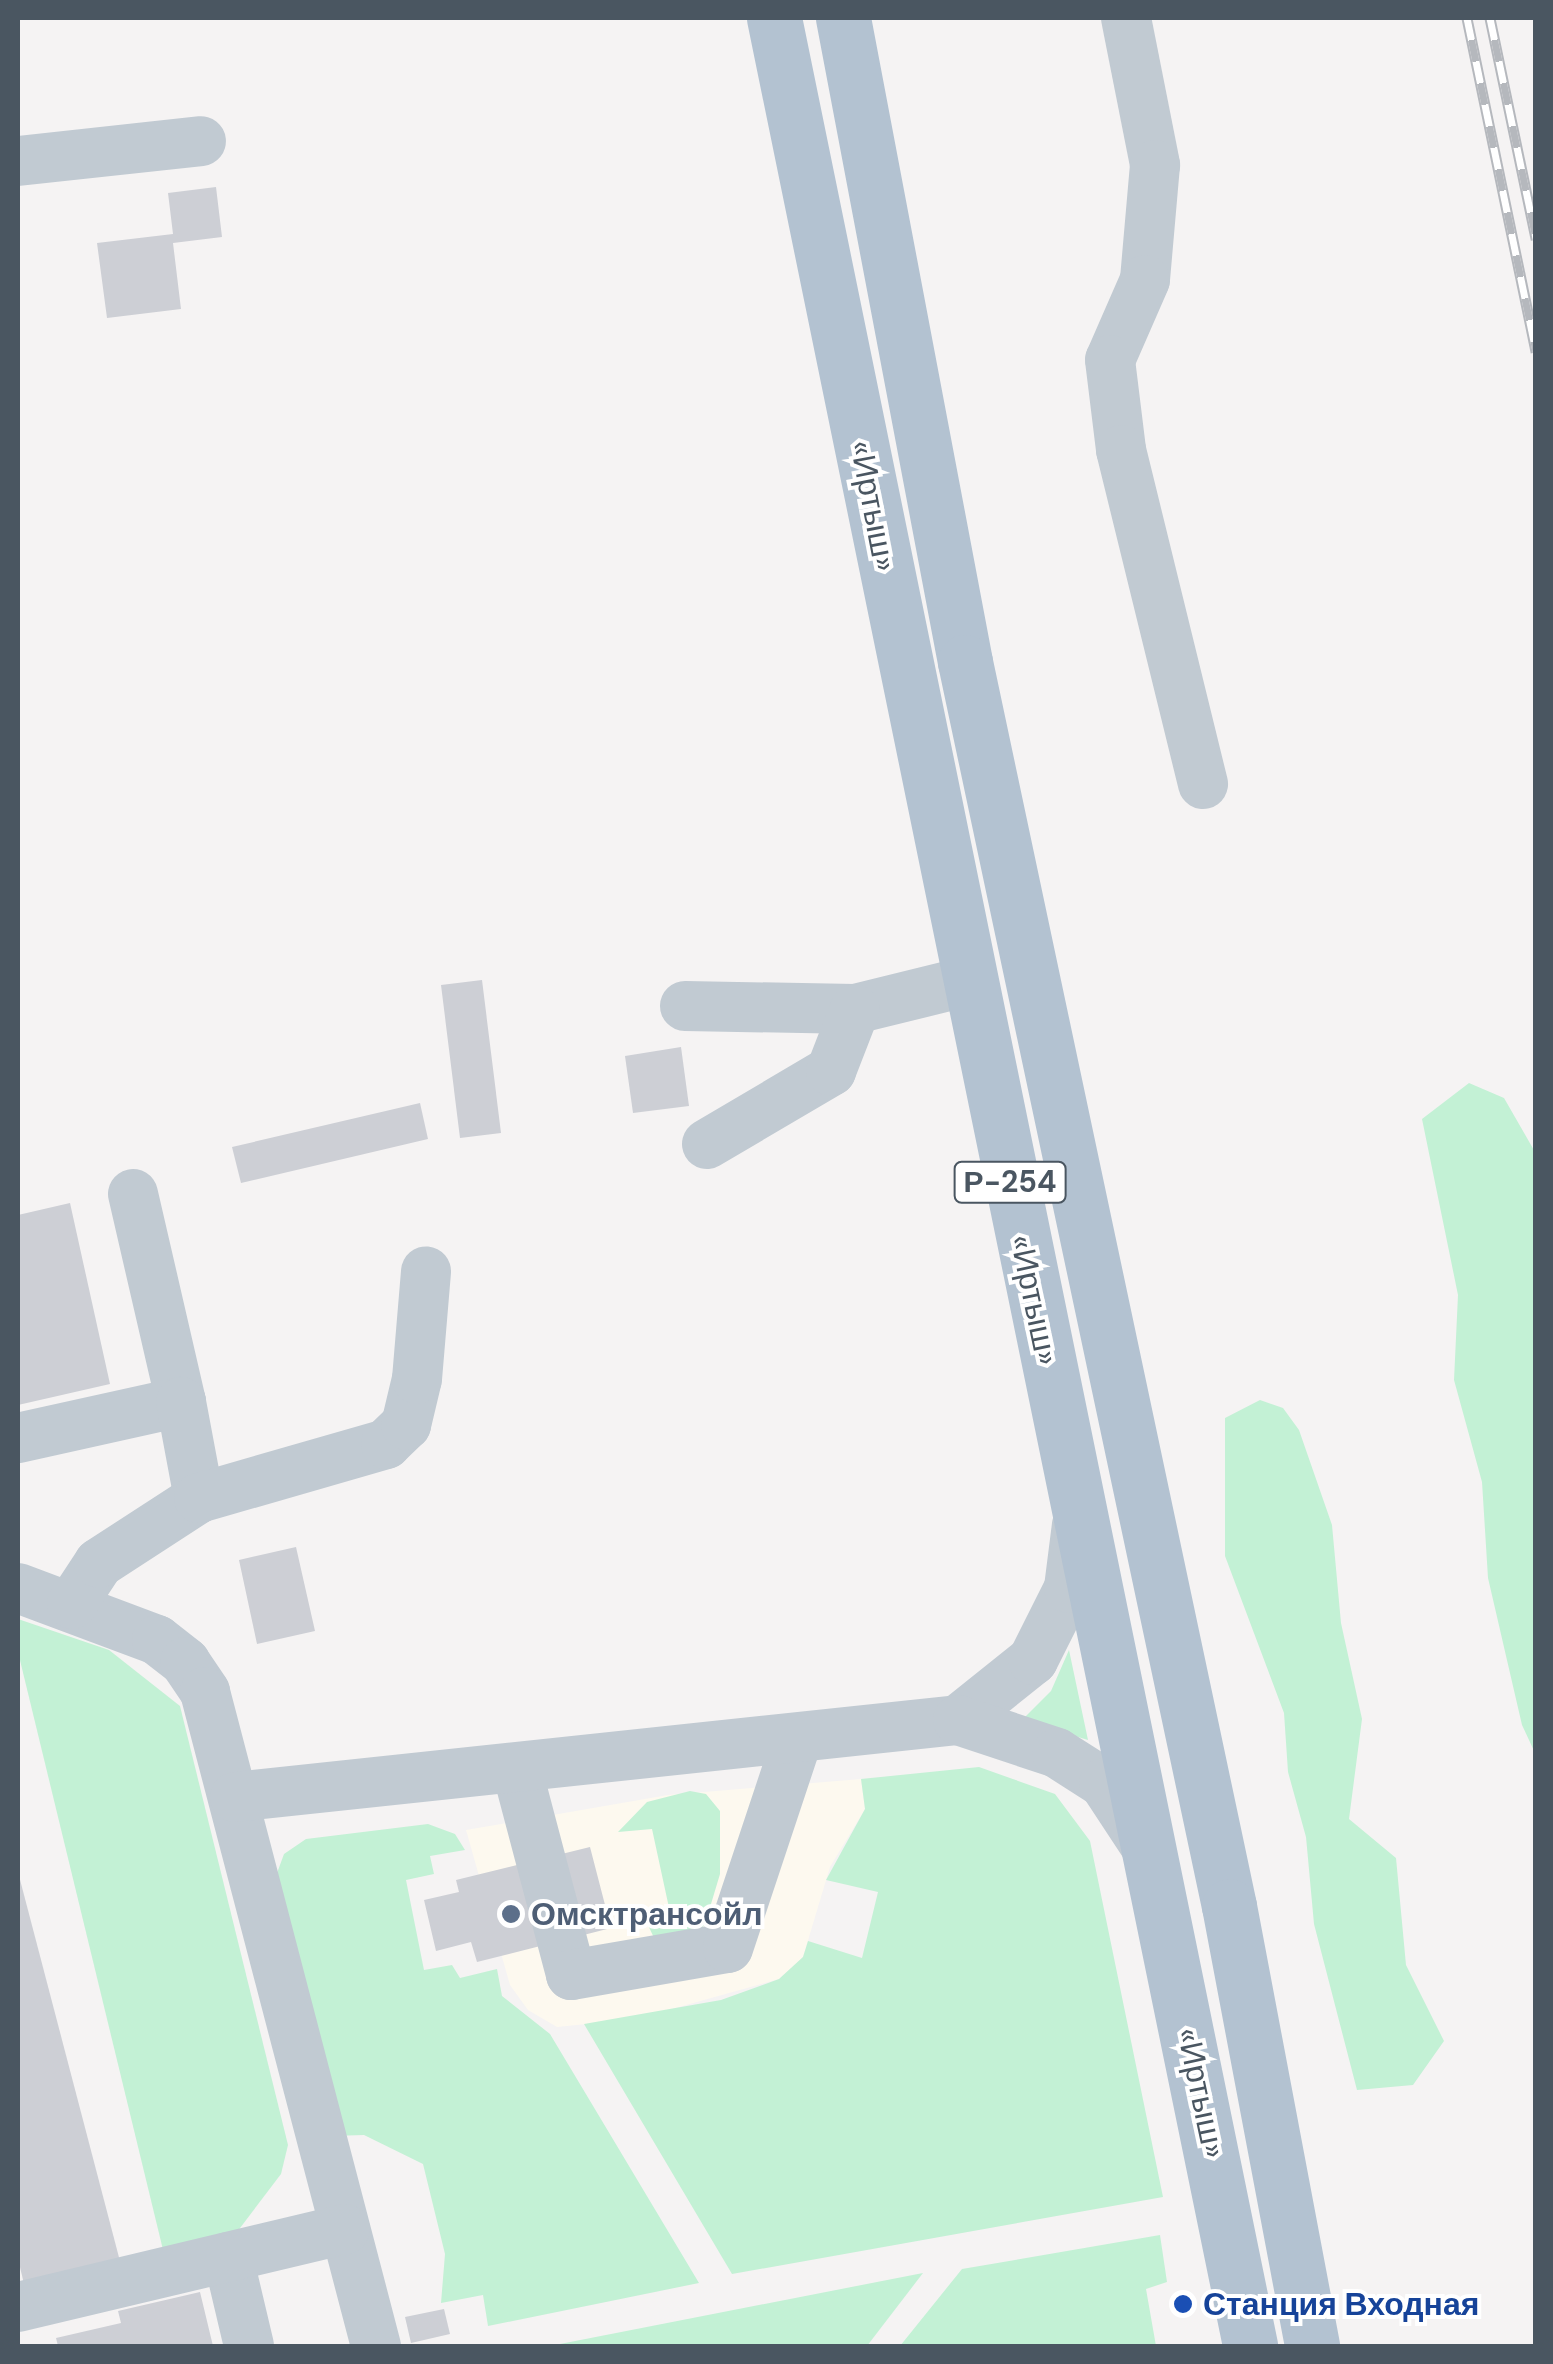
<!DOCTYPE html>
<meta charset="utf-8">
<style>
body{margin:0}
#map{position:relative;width:1553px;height:2364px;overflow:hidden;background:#f5f3f3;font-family:"DM Sans",sans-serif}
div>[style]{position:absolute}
.commercial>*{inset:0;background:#fdf9ef}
.green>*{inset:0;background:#c3f1d5}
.building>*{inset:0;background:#cdcfd5}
.minor>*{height:50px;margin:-25px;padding:0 25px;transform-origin:25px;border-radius:25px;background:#c1cad2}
.major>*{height:55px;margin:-27.5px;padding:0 27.5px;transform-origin:27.5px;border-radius:27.5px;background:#b3c2d1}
.rail>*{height:11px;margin-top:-5.5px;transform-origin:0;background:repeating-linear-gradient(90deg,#fff 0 22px,#b5b8bd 0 44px);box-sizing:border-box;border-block:2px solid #b5b8bd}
.dots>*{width:28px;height:28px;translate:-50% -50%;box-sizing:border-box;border:5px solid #fff;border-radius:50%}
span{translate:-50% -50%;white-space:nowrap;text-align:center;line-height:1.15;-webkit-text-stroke:8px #fff;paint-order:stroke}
.shield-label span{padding:2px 8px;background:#fff;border:2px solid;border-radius:8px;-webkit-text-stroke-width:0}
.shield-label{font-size:30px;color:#4a5661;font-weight:700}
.street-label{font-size:32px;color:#4a5661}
.service-label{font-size:32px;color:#4e5e75;font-weight:700}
.left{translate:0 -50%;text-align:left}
.transit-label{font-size:32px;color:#164399;font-weight:700}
.frame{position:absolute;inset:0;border:20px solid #4a5661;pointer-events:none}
</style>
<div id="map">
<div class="commercial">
<div style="clip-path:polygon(861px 1779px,865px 1809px,830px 1867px,803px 1957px,779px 1979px,636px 2019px,557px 2027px,528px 2010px,510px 1985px,466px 1830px,668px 1795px)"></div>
</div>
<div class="green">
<div style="clip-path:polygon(1469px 1083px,1504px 1098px,1535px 1152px,1535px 1753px,1522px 1725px,1488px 1578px,1482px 1482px,1454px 1380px,1458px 1295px,1422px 1119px)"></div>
<div style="clip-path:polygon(1260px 1400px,1283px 1408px,1299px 1430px,1332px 1525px,1341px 1623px,1362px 1719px,1349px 1819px,1396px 1858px,1406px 1965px,1444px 2041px,1413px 2085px,1357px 2090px,1314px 1924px,1306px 1837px,1288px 1772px,1284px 1713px,1225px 1556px,1225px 1418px)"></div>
<div style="clip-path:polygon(18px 1619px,109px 1650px,180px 1706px,288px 2145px,281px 2174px,234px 2236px,165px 2258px,18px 1652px)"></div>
<div style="clip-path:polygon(1069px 1650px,1088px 1740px,1022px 1720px,1051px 1691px)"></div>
<div style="clip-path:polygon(979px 1767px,1055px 1794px,1090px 1841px,1163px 2197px,732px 2274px,584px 2024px,721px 2000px,779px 1979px,803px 1957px,808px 1941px,862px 1958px,878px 1892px,826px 1880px,865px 1809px,861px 1779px)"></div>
<div style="clip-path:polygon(690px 1791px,706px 1794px,720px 1811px,720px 1874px,705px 1924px,691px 1941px,656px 1942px,646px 1921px,671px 1917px,652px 1829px,618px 1832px,647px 1802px)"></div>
<div style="clip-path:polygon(428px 1824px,455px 1834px,465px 1850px,430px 1856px,434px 1874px,406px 1880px,424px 1970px,452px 1965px,460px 1978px,497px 1969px,502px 1996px,550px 2034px,699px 2283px,488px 2326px,483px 2295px,441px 2303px,445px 2254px,423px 2164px,364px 2135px,332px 2136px,273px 1884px,284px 1854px,306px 1839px)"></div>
<div style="clip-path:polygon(1160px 2235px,1167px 2282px,1146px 2289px,1156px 2346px,900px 2346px,962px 2269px)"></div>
<div style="clip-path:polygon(923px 2273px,867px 2346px,560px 2345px,560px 2344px)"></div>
</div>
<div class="building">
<div style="clip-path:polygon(216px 187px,222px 237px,173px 243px,181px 309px,107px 318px,97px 243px,173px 234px,168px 193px)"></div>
<div style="clip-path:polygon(482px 980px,501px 1133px,460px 1138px,441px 985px)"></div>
<div style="clip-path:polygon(681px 1047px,689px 1106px,633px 1113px,625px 1056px)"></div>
<div style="clip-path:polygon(420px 1103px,428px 1139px,241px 1183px,232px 1147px)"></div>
<div style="clip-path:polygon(70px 1203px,110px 1384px,18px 1405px,18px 1215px)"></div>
<div style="clip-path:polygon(296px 1547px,315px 1631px,257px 1644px,239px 1560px)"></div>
<div style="clip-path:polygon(590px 1847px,611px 1928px,477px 1962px,471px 1942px,436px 1951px,424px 1900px,459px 1892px,456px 1880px)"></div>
<div style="clip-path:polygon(18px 1872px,121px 2265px,25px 2288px,18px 2259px)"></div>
<div style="clip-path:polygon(200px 2292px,213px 2346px,58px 2346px,56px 2338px,121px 2323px,118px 2311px)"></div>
<div style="clip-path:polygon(444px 2309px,450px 2334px,411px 2343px,405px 2317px)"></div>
</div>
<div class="minor">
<div style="left:1126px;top:18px;width:150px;rotate:78.8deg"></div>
<div style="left:1155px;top:165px;width:115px;rotate:95deg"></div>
<div style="left:1145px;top:280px;width:87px;rotate:113.6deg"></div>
<div style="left:1110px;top:360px;width:91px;rotate:83deg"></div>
<div style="left:1121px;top:450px;width:344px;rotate:76.2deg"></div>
<div style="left:18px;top:161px;width:184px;rotate:-6.2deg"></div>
<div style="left:685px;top:1006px;width:170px;rotate:1deg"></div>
<div style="left:855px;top:1009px;width:117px;rotate:-13.8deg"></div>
<div style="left:707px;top:1144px;width:144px;rotate:-30.5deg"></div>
<div style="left:831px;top:1071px;width:66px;rotate:-68.8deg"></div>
<div style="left:133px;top:1194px;width:213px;rotate:77deg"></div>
<div style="left:18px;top:1438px;width:167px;rotate:-12.5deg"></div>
<div style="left:181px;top:1402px;width:98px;rotate:79.4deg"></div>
<div style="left:18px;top:1588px;width:148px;rotate:20.5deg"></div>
<div style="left:157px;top:1640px;width:36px;rotate:38deg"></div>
<div style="left:185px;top:1662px;width:36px;rotate:56deg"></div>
<div style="left:205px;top:1692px;width:676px;rotate:75.35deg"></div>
<div style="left:72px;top:1604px;width:49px;rotate:-56.6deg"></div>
<div style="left:99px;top:1563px;width:119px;rotate:-33deg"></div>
<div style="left:199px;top:1498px;width:195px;rotate:-16.1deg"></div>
<div style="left:386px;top:1444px;width:28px;rotate:-44deg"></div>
<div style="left:406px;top:1425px;width:47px;rotate:-76.6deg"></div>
<div style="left:417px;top:1379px;width:108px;rotate:-85.2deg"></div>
<div style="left:958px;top:1720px;width:96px;rotate:-38.7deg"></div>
<div style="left:1033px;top:1660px;width:80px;rotate:-63.4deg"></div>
<div style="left:1069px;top:1588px;width:64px;rotate:-82.8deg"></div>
<div style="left:517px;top:1770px;width:212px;rotate:75.2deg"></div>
<div style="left:571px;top:1975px;width:159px;rotate:-9.8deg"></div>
<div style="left:728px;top:1948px;width:218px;rotate:-71.6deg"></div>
<div style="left:235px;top:1797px;width:727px;rotate:-6.08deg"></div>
<div style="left:958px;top:1720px;width:104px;rotate:18.4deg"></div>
<div style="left:1057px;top:1753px;width:56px;rotate:32.6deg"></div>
<div style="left:1104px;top:1783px;width:77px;rotate:56.7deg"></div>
<div style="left:228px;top:2257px;width:91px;rotate:76.7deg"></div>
<div style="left:18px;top:2307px;width:336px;rotate:-13.4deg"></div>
</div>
<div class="major">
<div style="left:774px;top:18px;width:2376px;rotate:78.44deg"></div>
<div style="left:843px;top:18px;width:655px;rotate:79.27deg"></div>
<div style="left:965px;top:662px;width:1272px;rotate:78.02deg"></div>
<div style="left:1229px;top:1906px;width:448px;rotate:79.3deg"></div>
</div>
<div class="rail">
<div style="left:1467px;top:18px;width:341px;rotate:78.3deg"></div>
<div style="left:1490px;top:18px;width:226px;rotate:78.2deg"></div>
</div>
<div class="dots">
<div style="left:511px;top:1914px;background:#5c6f8a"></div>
<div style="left:1183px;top:2304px;background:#1a4fb4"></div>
</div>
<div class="shield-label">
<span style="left:1010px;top:1182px">Р-254</span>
</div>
<div class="street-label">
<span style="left:873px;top:506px;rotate:79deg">«Иртыш»</span>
<span style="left:1034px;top:1300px;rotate:78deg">«Иртыш»</span>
<span style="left:1201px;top:2093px;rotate:78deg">«Иртыш»</span>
</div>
<div class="service-label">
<span class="left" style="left:531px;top:1914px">Омсктрансойл</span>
</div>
<div class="transit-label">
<span class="left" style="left:1203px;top:2304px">Станция Входная</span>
</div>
<div class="frame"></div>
</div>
